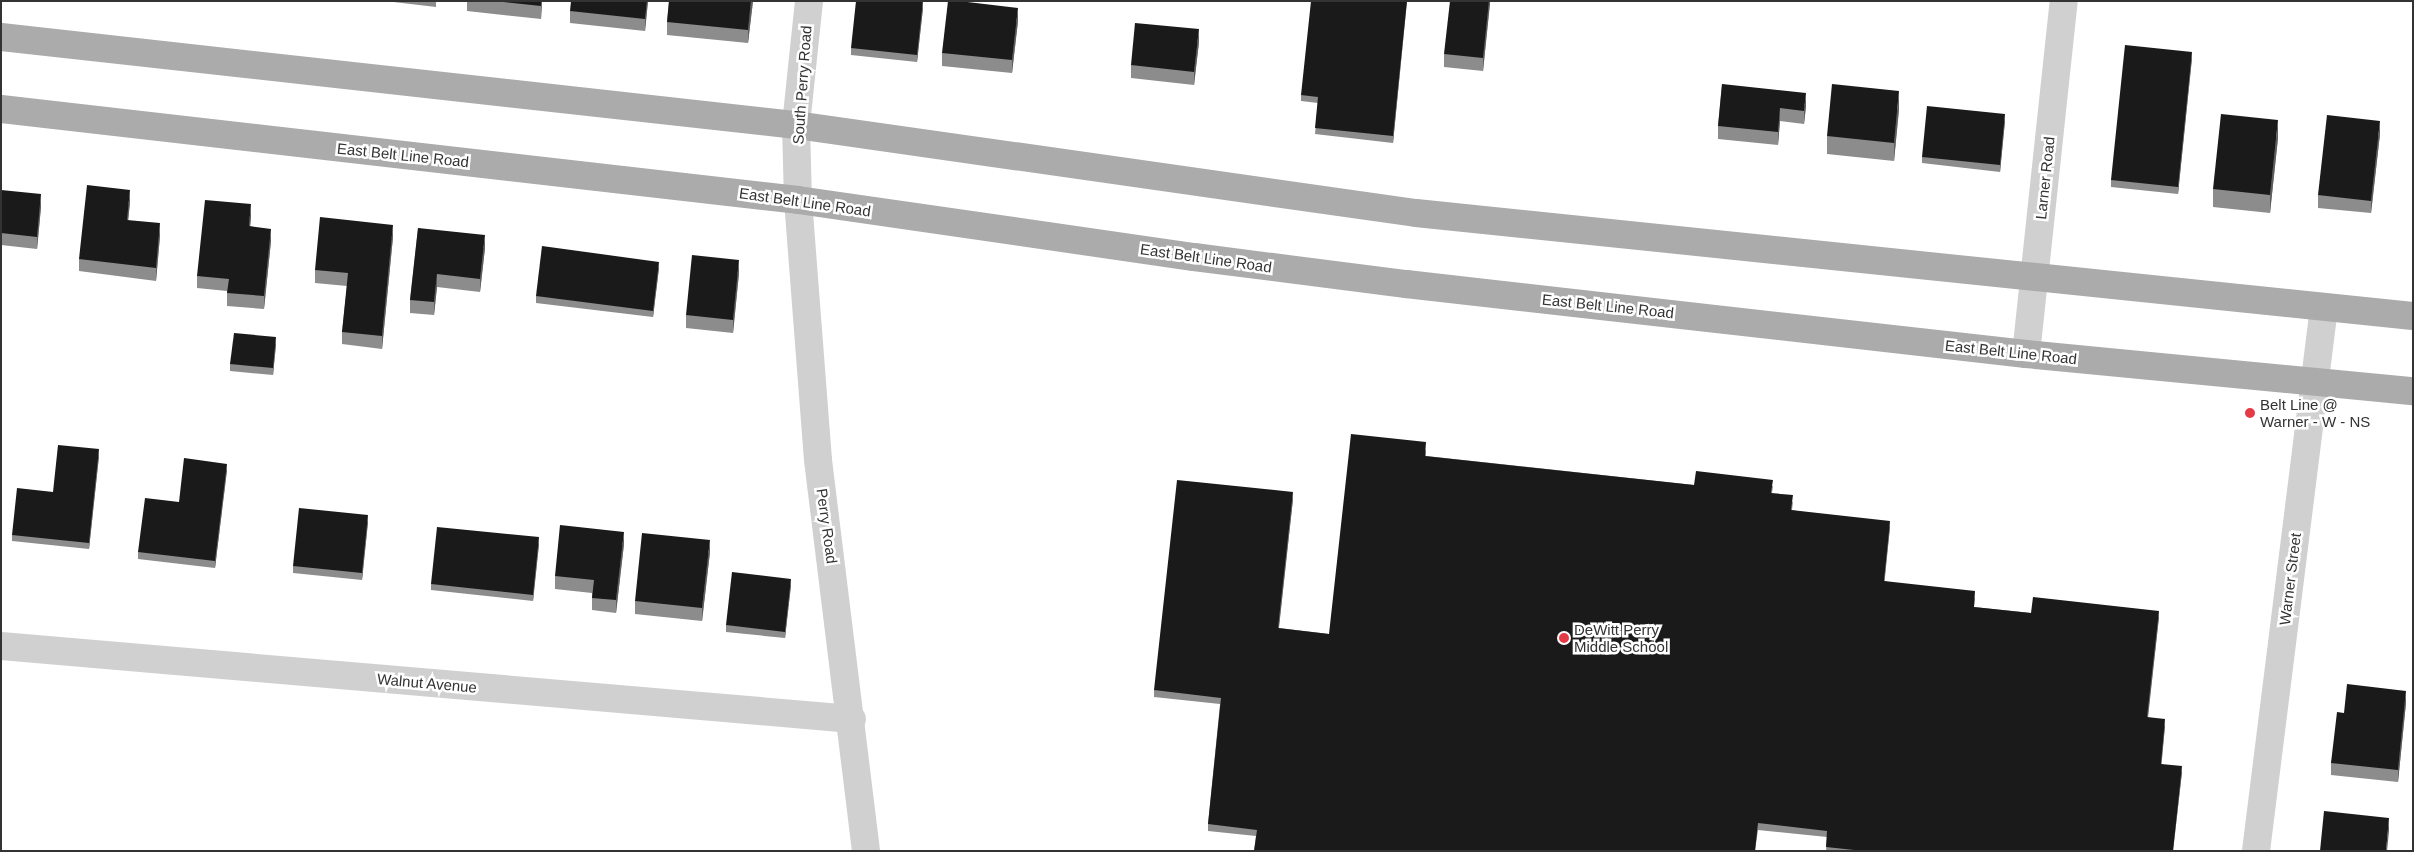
<!DOCTYPE html>
<style>
body{margin:0}
#map{position:relative;width:2414px;height:852px;overflow:hidden;background:#fff;font-family:Helvetica,sans-serif}
div>[style]{position:absolute}
.minor>*{height:28px;margin:-14px;padding:0 14px;transform-origin:14px;border-radius:14px;background:#d0d0d0}
.major>*{height:28px;margin:-14px;padding:0 14px;transform-origin:14px;border-radius:14px;background:#ababab}
.wall>*{inset:0;background:#8c8c8c}
.shaded-wall>*{inset:0;background:#5f5f5f}
.building>*{inset:0;background:#1a1a1a}
.dots>*{width:14px;height:14px;translate:-50% -50%;box-sizing:border-box;border:2px solid #fff;border-radius:50%}
span{translate:-50% -50%;white-space:nowrap;text-align:center;line-height:1.15;-webkit-text-stroke:5px #fff;paint-order:stroke}
.street-label{font-size:15px;color:#333}
.poi-label{font-size:15px;color:#333}
.left{translate:0 -50%;text-align:left}
.frame{position:absolute;inset:0;border:2px solid #333;pointer-events:none}
</style>
<div id="map">
<div class="minor">
<div style="left:809px;top:1px;width:125px;rotate:96deg"></div>
<div style="left:796px;top:125px;width:75px;rotate:88.5deg"></div>
<div style="left:798px;top:200px;width:261px;rotate:85.6deg"></div>
<div style="left:818px;top:460px;width:394px;rotate:83deg"></div>
<div style="left:2026px;top:354px;width:355px;rotate:-83.9deg"></div>
<div style="left:1px;top:646px;width:854px;rotate:4.9deg"></div>
<div style="left:2256px;top:851px;width:548px;rotate:-82.87deg"></div>
</div>
<div class="major">
<div style="left:1px;top:37px;width:800px;rotate:6.32deg"></div>
<div style="left:796px;top:125px;width:626px;rotate:8.08deg"></div>
<div style="left:1416px;top:213px;width:1002px;rotate:5.9deg"></div>
<div style="left:1px;top:109px;width:802px;rotate:6.51deg"></div>
<div style="left:798px;top:200px;width:400px;rotate:8.2deg"></div>
<div style="left:1194px;top:257px;width:214px;rotate:7.3deg"></div>
<div style="left:1406px;top:284px;width:624px;rotate:6.44deg"></div>
<div style="left:2026px;top:354px;width:389px;rotate:5.5deg"></div>
</div>
<div class="wall">
<div style="clip-path:polygon(385px 1px,436px 1px,436px 7px)"></div>
<div style="clip-path:polygon(467px 1px,542px 1px,541px 19px,467px 11px)"></div>
<div style="clip-path:polygon(648px 1px,645px 31px,570px 23px,570px 11px)"></div>
<div style="clip-path:polygon(669px 1px,753px 1px,748px 43px,667px 35px,667px 22px)"></div>
<div style="clip-path:polygon(1407px 1px,1393px 143px,1315px 134px,1318px 103px,1301px 101px,1301px 95px)"></div>
<div style="clip-path:polygon(1490px 1px,1483px 71px,1444px 67px,1444px 54px)"></div>
<div style="clip-path:polygon(923px 8px,917px 62px,851px 55px,851px 48px)"></div>
<div style="clip-path:polygon(1018px 21px,1012px 73px,942px 66px,942px 53px)"></div>
<div style="clip-path:polygon(1199px 42px,1194px 85px,1131px 78px,1131px 65px)"></div>
<div style="clip-path:polygon(2192px 58px,2178px 194px,2111px 187px,2111px 180px)"></div>
<div style="clip-path:polygon(1722px 84px,1806px 106px,1804px 124px,1780px 121px,1778px 145px,1718px 139px,1718px 126px)"></div>
<div style="clip-path:polygon(1899px 109px,1894px 161px,1827px 154px,1827px 136px)"></div>
<div style="clip-path:polygon(2005px 121px,2000px 172px,1922px 163px,1922px 157px)"></div>
<div style="clip-path:polygon(2380px 134px,2371px 213px,2318px 208px,2318px 195px)"></div>
<div style="clip-path:polygon(2278px 138px,2270px 213px,2213px 207px,2213px 189px)"></div>
<div style="clip-path:polygon(1px 190px,41px 207px,37px 249px,1px 245px)"></div>
<div style="clip-path:polygon(130px 202px,128px 220px,160px 236px,156px 281px,79px 271px,79px 259px)"></div>
<div style="clip-path:polygon(251px 217px,250px 226px,271px 241px,264px 309px,227px 306px,227px 291px,197px 288px,197px 276px)"></div>
<div style="clip-path:polygon(418px 228px,485px 248px,480px 292px,437px 287px,434px 315px,410px 313px,410px 300px)"></div>
<div style="clip-path:polygon(393px 237px,382px 349px,342px 344px,342px 332px,347px 286px,315px 283px,315px 270px)"></div>
<div style="clip-path:polygon(659px 268px,653px 317px,536px 303px,536px 296px)"></div>
<div style="clip-path:polygon(739px 273px,733px 333px,686px 328px,686px 315px)"></div>
<div style="clip-path:polygon(276px 344px,273px 375px,230px 371px,230px 364px)"></div>
<div style="clip-path:polygon(1426px 449px,1426px 456px,1694px 485px,1773px 486px,1772px 493px,1793px 502px,1792px 510px,1890px 527px,1884px 581px,1975px 598px,1974px 607px,2031px 613px,2159px 617px,2148px 718px,2165px 726px,2161px 764px,2182px 772px,2173px 851px,1826px 851px,1827px 837px,1758px 830px,1755px 851px,1254px 851px,1256px 836px,1208px 831px,1208px 824px,1220px 704px,1154px 697px,1154px 690px,1293px 499px,1279px 628px,1329px 634px)"></div>
<div style="clip-path:polygon(99px 456px,89px 549px,12px 541px,12px 535px,53px 492px)"></div>
<div style="clip-path:polygon(227px 470px,215px 568px,138px 559px,138px 552px,179px 502px)"></div>
<div style="clip-path:polygon(368px 522px,362px 580px,293px 573px,293px 566px)"></div>
<div style="clip-path:polygon(539px 544px,533px 601px,431px 590px,431px 584px)"></div>
<div style="clip-path:polygon(624px 544px,616px 613px,592px 610px,592px 593px,555px 589px,555px 576px)"></div>
<div style="clip-path:polygon(710px 552px,702px 621px,635px 614px,635px 601px)"></div>
<div style="clip-path:polygon(791px 585px,785px 638px,726px 632px,726px 625px)"></div>
<div style="clip-path:polygon(2406px 703px,2398px 782px,2331px 775px,2331px 763px,2344px 713px)"></div>
</div>
<div class="shaded-wall">
<div style="clip-path:polygon(541px 1px,542px 1px,541px 19px)"></div>
<div style="clip-path:polygon(647px 1px,648px 1px,645px 31px,645px 19px)"></div>
<div style="clip-path:polygon(751px 1px,753px 1px,748px 43px,748px 30px)"></div>
<div style="clip-path:polygon(923px 1px,923px 8px,917px 62px,917px 55px)"></div>
<div style="clip-path:polygon(1407px 1px,1393px 143px,1393px 136px)"></div>
<div style="clip-path:polygon(1489px 1px,1490px 1px,1490px 4px,1483px 71px,1483px 58px)"></div>
<div style="clip-path:polygon(1018px 8px,1018px 21px,1012px 73px,1012px 60px)"></div>
<div style="clip-path:polygon(1199px 29px,1199px 42px,1194px 85px,1194px 72px)"></div>
<div style="clip-path:polygon(2192px 52px,2192px 58px,2178px 194px,2178px 187px)"></div>
<div style="clip-path:polygon(1899px 91px,1899px 109px,1894px 161px,1894px 143px)"></div>
<div style="clip-path:polygon(1806px 93px,1806px 106px,1804px 124px,1804px 111px)"></div>
<div style="clip-path:polygon(1780px 108px,1780px 121px,1778px 145px,1778px 132px)"></div>
<div style="clip-path:polygon(2005px 114px,2005px 121px,2000px 172px,2000px 165px)"></div>
<div style="clip-path:polygon(2278px 120px,2278px 138px,2270px 213px,2270px 195px)"></div>
<div style="clip-path:polygon(2380px 121px,2380px 134px,2371px 213px,2371px 201px)"></div>
<div style="clip-path:polygon(130px 190px,130px 202px,127px 232px,127px 220px)"></div>
<div style="clip-path:polygon(41px 194px,41px 207px,37px 249px,37px 237px)"></div>
<div style="clip-path:polygon(251px 204px,251px 217px,249px 239px,249px 226px)"></div>
<div style="clip-path:polygon(160px 223px,160px 236px,156px 281px,156px 268px)"></div>
<div style="clip-path:polygon(393px 225px,393px 237px,382px 349px,382px 336px)"></div>
<div style="clip-path:polygon(271px 229px,271px 241px,264px 309px,264px 296px)"></div>
<div style="clip-path:polygon(485px 235px,485px 248px,480px 292px,480px 279px)"></div>
<div style="clip-path:polygon(739px 260px,739px 273px,733px 333px,733px 320px)"></div>
<div style="clip-path:polygon(659px 262px,659px 268px,653px 317px,653px 311px)"></div>
<div style="clip-path:polygon(437px 274px,437px 287px,434px 315px,434px 302px)"></div>
<div style="clip-path:polygon(276px 337px,276px 344px,273px 375px,273px 368px)"></div>
<div style="clip-path:polygon(99px 449px,99px 456px,89px 549px,89px 543px)"></div>
<div style="clip-path:polygon(227px 464px,227px 470px,215px 568px,215px 561px)"></div>
<div style="clip-path:polygon(1293px 492px,1293px 499px,1278px 635px,1278px 628px)"></div>
<div style="clip-path:polygon(368px 515px,368px 522px,362px 580px,362px 573px)"></div>
<div style="clip-path:polygon(1890px 521px,1890px 527px,1884px 587px,1884px 581px)"></div>
<div style="clip-path:polygon(624px 532px,624px 544px,616px 613px,616px 600px)"></div>
<div style="clip-path:polygon(539px 537px,539px 544px,533px 601px,533px 595px)"></div>
<div style="clip-path:polygon(710px 540px,710px 552px,702px 621px,702px 608px)"></div>
<div style="clip-path:polygon(791px 579px,791px 585px,785px 638px,785px 632px)"></div>
<div style="clip-path:polygon(2159px 611px,2159px 617px,2147px 724px,2147px 717px)"></div>
<div style="clip-path:polygon(2406px 691px,2406px 703px,2398px 782px,2398px 770px)"></div>
<div style="clip-path:polygon(2165px 719px,2165px 726px,2161px 770px,2161px 764px)"></div>
<div style="clip-path:polygon(2182px 766px,2182px 772px,2173px 851px)"></div>
<div style="clip-path:polygon(2389px 818px,2389px 831px,2387px 851px,2386px 851px)"></div>
</div>
<div class="building">
<div style="clip-path:polygon(495px 1px,541px 1px,541px 6px)"></div>
<div style="clip-path:polygon(571px 1px,647px 1px,645px 19px,570px 11px)"></div>
<div style="clip-path:polygon(669px 1px,751px 1px,748px 30px,667px 22px)"></div>
<div style="clip-path:polygon(856px 1px,923px 1px,917px 55px,851px 48px)"></div>
<div style="clip-path:polygon(948px 1px,959px 1px,1018px 8px,1012px 60px,942px 53px)"></div>
<div style="clip-path:polygon(1311px 1px,1407px 1px,1393px 136px,1315px 128px,1318px 97px,1301px 95px)"></div>
<div style="clip-path:polygon(1450px 1px,1489px 1px,1483px 58px,1444px 54px)"></div>
<div style="clip-path:polygon(1135px 23px,1199px 29px,1194px 72px,1131px 65px)"></div>
<div style="clip-path:polygon(2125px 45px,2192px 52px,2178px 187px,2111px 180px)"></div>
<div style="clip-path:polygon(1722px 84px,1806px 93px,1804px 111px,1780px 108px,1778px 132px,1718px 126px)"></div>
<div style="clip-path:polygon(1832px 84px,1899px 91px,1894px 143px,1827px 136px)"></div>
<div style="clip-path:polygon(1927px 106px,2005px 114px,2000px 165px,1922px 157px)"></div>
<div style="clip-path:polygon(2221px 114px,2278px 120px,2270px 195px,2213px 189px)"></div>
<div style="clip-path:polygon(2327px 115px,2380px 121px,2371px 201px,2318px 195px)"></div>
<div style="clip-path:polygon(87px 185px,130px 190px,127px 220px,160px 223px,156px 268px,79px 259px)"></div>
<div style="clip-path:polygon(1px 190px,41px 194px,37px 237px,1px 233px)"></div>
<div style="clip-path:polygon(205px 200px,251px 204px,249px 226px,271px 229px,264px 296px,227px 293px,229px 279px,197px 276px)"></div>
<div style="clip-path:polygon(320px 217px,393px 225px,382px 336px,342px 332px,348px 273px,315px 270px)"></div>
<div style="clip-path:polygon(418px 228px,485px 235px,480px 279px,437px 274px,434px 302px,410px 300px)"></div>
<div style="clip-path:polygon(542px 246px,659px 262px,653px 311px,536px 296px)"></div>
<div style="clip-path:polygon(692px 255px,739px 260px,733px 320px,686px 315px)"></div>
<div style="clip-path:polygon(234px 333px,276px 337px,273px 368px,230px 364px)"></div>
<div style="clip-path:polygon(1351px 434px,1426px 442px,1425px 456px,1694px 485px,1696px 471px,1773px 480px,1771px 493px,1793px 495px,1791px 510px,1890px 521px,1884px 581px,1975px 591px,1974px 607px,2031px 613px,2033px 597px,2159px 611px,2147px 717px,2165px 719px,2161px 764px,2182px 766px,2173px 851px,1864px 851px,1826px 847px,1827px 831px,1758px 823px,1755px 851px,1254px 851px,1257px 830px,1208px 824px,1221px 698px,1154px 690px,1177px 480px,1293px 492px,1278px 628px,1329px 634px)"></div>
<div style="clip-path:polygon(58px 445px,99px 449px,89px 543px,12px 535px,17px 488px,53px 492px)"></div>
<div style="clip-path:polygon(184px 458px,227px 464px,215px 561px,138px 552px,145px 498px,179px 502px)"></div>
<div style="clip-path:polygon(299px 508px,368px 515px,362px 573px,293px 566px)"></div>
<div style="clip-path:polygon(560px 525px,624px 532px,616px 600px,592px 598px,594px 580px,555px 576px)"></div>
<div style="clip-path:polygon(437px 527px,539px 537px,533px 595px,431px 584px)"></div>
<div style="clip-path:polygon(642px 533px,710px 540px,702px 608px,635px 601px)"></div>
<div style="clip-path:polygon(732px 572px,791px 579px,785px 632px,726px 625px)"></div>
<div style="clip-path:polygon(2347px 684px,2406px 691px,2398px 770px,2331px 763px,2337px 712px,2344px 713px)"></div>
<div style="clip-path:polygon(2324px 811px,2389px 818px,2386px 851px,2320px 851px)"></div>
</div>
<div class="dots">
<div style="left:2250px;top:413px;background:#e63946"></div>
<div style="left:1564px;top:638px;background:#e63946"></div>
</div>
<div class="street-label">
<span style="left:802px;top:85px;rotate:-86deg">South Perry Road</span>
<span style="left:403px;top:155px;rotate:6deg">East Belt Line Road</span>
<span style="left:2045px;top:178px;rotate:-84deg">Larner Road</span>
<span style="left:805px;top:202px;rotate:8deg">East Belt Line Road</span>
<span style="left:1206px;top:258px;rotate:8deg">East Belt Line Road</span>
<span style="left:1608px;top:306px;rotate:6deg">East Belt Line Road</span>
<span style="left:2011px;top:352px;rotate:6deg">East Belt Line Road</span>
<span style="left:827px;top:526px;rotate:82deg">Perry Road</span>
<span style="left:2290px;top:579px;rotate:-83deg">Warner Street</span>
<span style="left:427px;top:683px;rotate:5deg">Walnut Avenue</span>
</div>
<div class="poi-label">
<span class="left" style="left:2260px;top:413px">Belt Line @<br>Warner - W - NS</span>
<span class="left" style="left:1574px;top:638px">DeWitt Perry<br>Middle School</span>
</div>
<div class="frame"></div>
</div>
